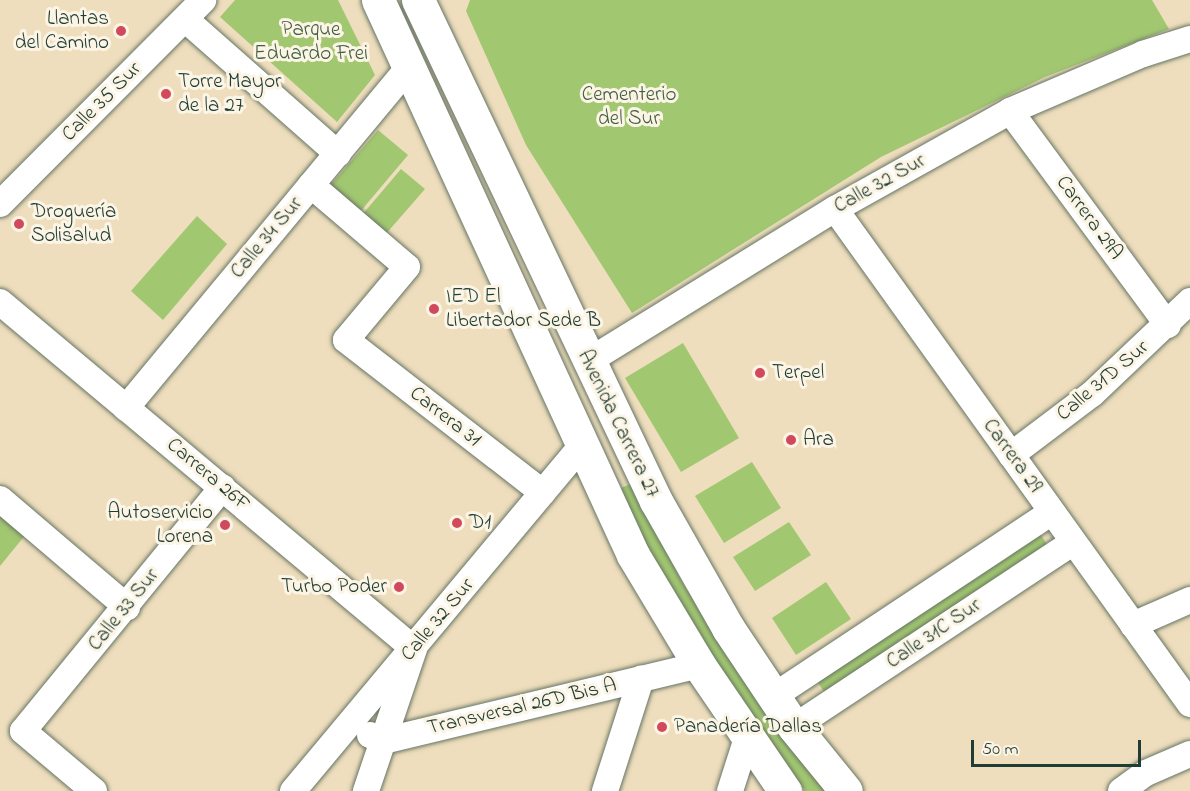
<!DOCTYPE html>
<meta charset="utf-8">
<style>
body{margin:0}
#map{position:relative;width:1190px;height:791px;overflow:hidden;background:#eedebd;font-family:"Indie Flower",sans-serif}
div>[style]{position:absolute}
.green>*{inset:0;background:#a2c771}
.roads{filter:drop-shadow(0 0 2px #677564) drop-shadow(0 0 2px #677564)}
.minor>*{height:26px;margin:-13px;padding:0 13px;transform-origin:13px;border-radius:13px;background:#fff}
.major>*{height:33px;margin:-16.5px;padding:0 16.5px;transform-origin:16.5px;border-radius:16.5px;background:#fff}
.dots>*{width:16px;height:16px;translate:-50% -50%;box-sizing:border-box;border:3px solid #fcf5e5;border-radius:50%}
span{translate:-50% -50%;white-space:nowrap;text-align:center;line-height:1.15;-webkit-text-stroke:6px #fcf5e5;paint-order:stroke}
.poi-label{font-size:21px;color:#1f3d34}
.right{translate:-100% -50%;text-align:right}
.left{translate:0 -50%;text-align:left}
.park-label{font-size:21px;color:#406043}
.street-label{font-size:21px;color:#1f3d34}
.scale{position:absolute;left:971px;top:740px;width:170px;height:27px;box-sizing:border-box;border:3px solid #1f3d34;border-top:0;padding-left:8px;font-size:18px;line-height:21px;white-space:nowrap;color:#1f3d34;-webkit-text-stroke:4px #fcf5e5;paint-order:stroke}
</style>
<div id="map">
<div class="green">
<div style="clip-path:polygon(235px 0,338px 0,375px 75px,337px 122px,220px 17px)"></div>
<div style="clip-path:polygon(470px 0,1152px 0,1169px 29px,1045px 77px,881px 157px,632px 313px,526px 145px,466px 11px)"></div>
<div style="clip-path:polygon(378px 130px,408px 155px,360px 212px,330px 186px)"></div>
<div style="clip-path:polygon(401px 169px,425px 189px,385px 235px,362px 215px)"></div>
<div style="clip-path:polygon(197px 216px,227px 244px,163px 320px,131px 291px)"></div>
<div style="clip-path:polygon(683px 343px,739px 438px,681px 472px,625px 378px)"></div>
<div style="clip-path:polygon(752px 462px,781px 508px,724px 543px,695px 496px)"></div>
<div style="clip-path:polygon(631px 484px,682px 582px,737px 670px,827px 791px,805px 791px,730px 687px,662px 576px,618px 489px)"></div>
<div style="clip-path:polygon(0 509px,27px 533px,0 566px)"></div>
<div style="clip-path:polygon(789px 522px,811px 555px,755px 591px,733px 557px)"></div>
<div style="clip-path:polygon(1039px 532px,1048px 546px,825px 693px,816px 680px)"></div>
<div style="clip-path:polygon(826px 582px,851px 619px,796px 655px,772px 618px)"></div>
</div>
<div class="roads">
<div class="minor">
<div style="left:185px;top:19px;width:204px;rotate:41.4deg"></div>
<div style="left:1010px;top:111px;width:266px;rotate:53.6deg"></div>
<div style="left:311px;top:185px;width:126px;rotate:40.5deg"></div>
<div style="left:407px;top:267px;width:95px;rotate:129.9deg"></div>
<div style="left:346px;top:340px;width:249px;rotate:37.8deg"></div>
<div style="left:0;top:204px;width:288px;rotate:-45.1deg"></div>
<div style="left:835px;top:209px;width:609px;rotate:54.35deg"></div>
<div style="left:0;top:302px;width:540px;rotate:39.97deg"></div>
<div style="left:414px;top:649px;width:150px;rotate:108.7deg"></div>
<div style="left:587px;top:362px;width:291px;rotate:-31.7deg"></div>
<div style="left:835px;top:209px;width:201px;rotate:-29.2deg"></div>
<div style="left:1010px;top:111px;width:145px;rotate:-23.2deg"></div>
<div style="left:1143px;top:54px;width:49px;rotate:-17.7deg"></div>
<div style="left:126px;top:408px;width:442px;rotate:-50.3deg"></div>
<div style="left:1011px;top:455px;width:101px;rotate:-37deg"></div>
<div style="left:1092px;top:394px;width:135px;rotate:-43.5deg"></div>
<div style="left:0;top:499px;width:167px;rotate:40.4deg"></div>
<div style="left:1133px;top:625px;width:62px;rotate:-23.7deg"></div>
<div style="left:774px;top:696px;width:333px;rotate:-33.5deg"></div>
<div style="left:794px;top:727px;width:335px;rotate:-33.5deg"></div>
<div style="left:370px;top:735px;width:14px;rotate:25deg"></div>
<div style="left:383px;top:741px;width:325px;rotate:-13.5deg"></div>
<div style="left:94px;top:791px;width:93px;rotate:-139.8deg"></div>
<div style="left:23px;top:731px;width:315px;rotate:-50.7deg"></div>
<div style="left:293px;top:791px;width:447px;rotate:-50.1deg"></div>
<div style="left:605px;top:791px;width:118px;rotate:-72.2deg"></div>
<div style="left:730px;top:791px;width:56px;rotate:-72.2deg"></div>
<div style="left:1121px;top:791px;width:31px;rotate:-36deg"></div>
<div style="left:1146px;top:773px;width:48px;rotate:-23.4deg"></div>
</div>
<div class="major">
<div style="left:378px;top:0;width:611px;rotate:65.32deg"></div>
<div style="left:633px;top:555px;width:128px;rotate:59deg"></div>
<div style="left:699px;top:665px;width:153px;rotate:55.7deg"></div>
<div style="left:418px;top:0;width:555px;rotate:64.59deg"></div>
<div style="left:656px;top:501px;width:146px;rotate:60.4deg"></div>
<div style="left:728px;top:628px;width:119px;rotate:56.3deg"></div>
<div style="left:794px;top:727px;width:82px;rotate:50.9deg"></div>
</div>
</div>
<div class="dots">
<div style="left:121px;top:31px;background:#d1495b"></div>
<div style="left:166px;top:94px;background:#d1495b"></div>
<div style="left:19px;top:224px;background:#d1495b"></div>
<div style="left:434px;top:309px;background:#d1495b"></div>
<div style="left:760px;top:373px;background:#d1495b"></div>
<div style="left:791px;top:440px;background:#d1495b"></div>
<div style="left:457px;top:523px;background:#d1495b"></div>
<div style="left:225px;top:525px;background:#d1495b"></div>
<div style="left:399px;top:587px;background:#d1495b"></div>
<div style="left:662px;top:727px;background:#d1495b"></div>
</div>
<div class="poi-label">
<span class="right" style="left:109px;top:31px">Llantas<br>del Camino</span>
<span class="left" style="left:178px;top:94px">Torre Mayor<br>de la 27</span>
<span class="left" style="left:31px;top:224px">Droguería<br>Solisalud</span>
<span class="left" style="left:446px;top:309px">IED El<br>Libertador Sede B</span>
<span class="left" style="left:772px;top:373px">Terpel</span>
<span class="left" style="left:803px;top:440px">Ara</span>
<span class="right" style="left:213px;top:525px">Autoservicio<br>Lorena</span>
<span class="left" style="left:469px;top:523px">D1</span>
<span class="right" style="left:387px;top:587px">Turbo Poder</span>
<span class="left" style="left:674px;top:727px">Panadería Dallas</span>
</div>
<div class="park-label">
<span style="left:311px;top:42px">Parque<br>Eduardo Frei</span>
<span style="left:629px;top:107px">Cementerio<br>del Sur</span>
</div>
<div class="street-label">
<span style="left:102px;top:102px;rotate:-45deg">Calle 35 Sur</span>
<span style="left:880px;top:184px;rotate:-29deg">Calle 32 Sur</span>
<span style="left:1089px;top:218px;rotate:54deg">Carrera 29A</span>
<span style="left:267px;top:238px;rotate:-50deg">Calle 34 Sur</span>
<span style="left:1103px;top:381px;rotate:-40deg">Calle 31D Sur</span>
<span style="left:445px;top:417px;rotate:38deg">Carrera 31</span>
<span style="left:618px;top:424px;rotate:64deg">Avenida Carrera 27</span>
<span style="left:1012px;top:456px;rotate:54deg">Carrera 29</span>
<span style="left:208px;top:475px;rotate:40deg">Carrera 26F</span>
<span style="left:124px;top:610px;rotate:-51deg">Calle 33 Sur</span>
<span style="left:438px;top:620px;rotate:-50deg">Calle 32 Sur</span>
<span style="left:934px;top:634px;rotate:-34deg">Calle 31C Sur</span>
<span style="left:522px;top:707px;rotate:-13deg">Transversal 26D Bis A</span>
</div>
<div class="scale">50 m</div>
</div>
